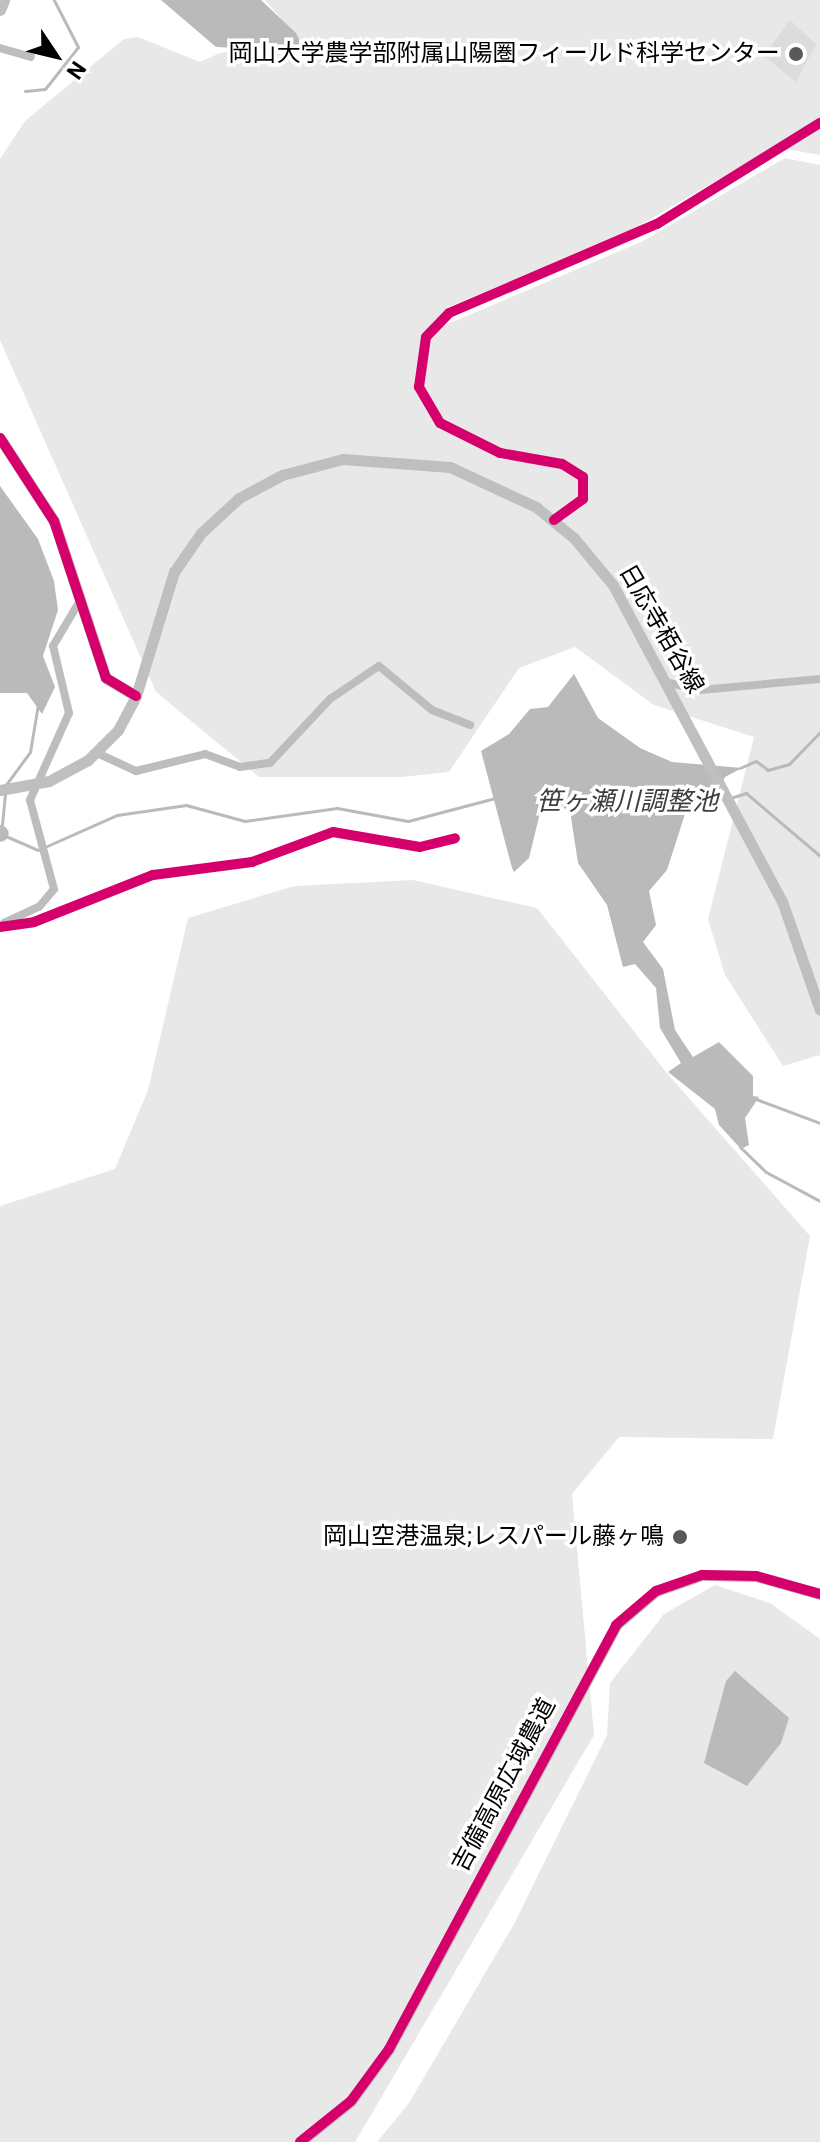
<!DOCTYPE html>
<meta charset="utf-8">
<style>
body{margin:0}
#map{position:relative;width:820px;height:2142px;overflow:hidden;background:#fff;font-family:Roboto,"Noto Sans JP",sans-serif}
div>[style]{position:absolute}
.green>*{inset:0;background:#e8e8e8}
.water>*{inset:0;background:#bababa}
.stream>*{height:3px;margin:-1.5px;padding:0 1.5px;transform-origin:1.5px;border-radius:1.5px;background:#bababa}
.river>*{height:16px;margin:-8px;padding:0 8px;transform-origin:8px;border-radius:8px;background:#bababa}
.building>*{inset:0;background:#dcdcdc}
.street>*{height:8px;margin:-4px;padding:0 4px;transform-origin:4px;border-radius:4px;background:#bdbdbd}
.secondary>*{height:11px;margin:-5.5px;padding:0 5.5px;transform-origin:5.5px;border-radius:5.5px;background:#bfbfbf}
.secondary-bridge>*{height:11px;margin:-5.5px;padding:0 5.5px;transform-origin:5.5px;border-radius:5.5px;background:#bfbfbf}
.cycleway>*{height:10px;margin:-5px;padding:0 5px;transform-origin:5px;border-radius:5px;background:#d6006c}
.dots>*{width:22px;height:22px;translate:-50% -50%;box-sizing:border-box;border:4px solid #fff;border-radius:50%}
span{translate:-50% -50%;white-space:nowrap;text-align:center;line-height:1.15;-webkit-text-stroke:7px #fff;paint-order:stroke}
.poi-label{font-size:24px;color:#000}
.right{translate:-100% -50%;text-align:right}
.street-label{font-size:24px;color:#000}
.water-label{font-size:26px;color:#3e3e3e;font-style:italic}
.north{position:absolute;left:16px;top:16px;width:80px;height:80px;-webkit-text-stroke:6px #fff;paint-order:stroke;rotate:125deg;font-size:22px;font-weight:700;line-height:32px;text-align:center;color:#000}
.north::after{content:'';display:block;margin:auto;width:28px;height:36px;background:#000;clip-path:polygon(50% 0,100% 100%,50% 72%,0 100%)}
</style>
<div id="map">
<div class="green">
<div style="clip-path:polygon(265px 0,820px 0,820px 155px,775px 147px,621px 236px,448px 307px,422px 335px,641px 242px,785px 158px,820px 165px,820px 1055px,783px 1066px,725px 975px,708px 919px,754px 737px,654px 705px,575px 647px,519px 668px,449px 772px,401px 777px,259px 777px,156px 692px,0 340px,0 159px,25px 121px,124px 39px,138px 37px,200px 62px,220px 53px,259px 49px,303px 59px,309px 50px)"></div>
<div style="clip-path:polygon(413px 880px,537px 908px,666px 1072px,810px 1236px,773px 1439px,619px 1437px,572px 1494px,594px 1735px,355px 2142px,0 2142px,0 1206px,115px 1169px,148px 1090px,188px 918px,294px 886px)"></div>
<div style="clip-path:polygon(715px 1585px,770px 1603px,820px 1639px,820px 2142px,377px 2142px,409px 2103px,514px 1924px,607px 1735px,610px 1683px,664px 1614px)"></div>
</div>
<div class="water">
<div style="clip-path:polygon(161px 0,261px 0,296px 33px,305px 51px,216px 47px)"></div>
<div style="clip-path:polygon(0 486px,38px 539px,54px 581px,58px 610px,43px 656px,55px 687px,42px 714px,27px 693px,0 693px)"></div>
<div style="clip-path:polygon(574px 674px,598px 718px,640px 748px,672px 762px,742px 768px,725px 777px,713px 802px,685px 814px,667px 870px,649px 891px,656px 925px,643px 942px,663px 969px,675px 1030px,693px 1057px,719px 1042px,753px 1076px,753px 1096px,759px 1097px,745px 1118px,749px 1145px,741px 1149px,719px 1125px,715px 1109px,668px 1072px,681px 1063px,660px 1028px,656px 988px,635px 964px,623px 967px,607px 905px,578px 863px,570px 811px,554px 804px,541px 809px,529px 858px,514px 872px,512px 868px,481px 751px,509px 734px,530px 709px,548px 707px)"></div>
<div style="clip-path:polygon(735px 1671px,789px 1718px,781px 1743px,747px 1786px,704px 1763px,726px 1681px)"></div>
</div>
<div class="stream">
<div style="left:25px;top:91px;width:20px;rotate:-6deg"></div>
<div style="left:45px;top:89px;width:53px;rotate:-51.8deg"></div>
<div style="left:78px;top:47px;width:53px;rotate:-117.1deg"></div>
<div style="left:740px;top:768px;width:17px;rotate:-24deg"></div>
<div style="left:756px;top:761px;width:15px;rotate:37deg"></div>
<div style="left:768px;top:770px;width:22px;rotate:-16deg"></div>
<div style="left:789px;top:764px;width:45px;rotate:-45.9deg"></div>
<div style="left:5px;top:786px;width:42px;rotate:-53.7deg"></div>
<div style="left:30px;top:752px;width:49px;rotate:-80.5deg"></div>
<div style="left:5px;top:794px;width:40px;rotate:95.7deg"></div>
<div style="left:1px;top:834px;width:40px;rotate:23.4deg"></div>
<div style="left:38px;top:850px;width:86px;rotate:-23.9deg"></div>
<div style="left:117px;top:815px;width:70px;rotate:-8.2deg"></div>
<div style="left:186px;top:805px;width:61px;rotate:15.2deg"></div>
<div style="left:245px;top:821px;width:93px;rotate:-8deg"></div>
<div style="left:337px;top:808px;width:72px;rotate:10.4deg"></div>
<div style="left:408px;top:821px;width:90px;rotate:-14.8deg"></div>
<div style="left:730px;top:798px;width:17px;rotate:-17deg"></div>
<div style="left:746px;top:793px;width:97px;rotate:40.4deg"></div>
<div style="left:756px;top:1099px;width:68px;rotate:20.6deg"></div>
<div style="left:740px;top:1147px;width:36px;rotate:44deg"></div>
<div style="left:766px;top:1172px;width:61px;rotate:28.2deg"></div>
</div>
<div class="river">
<div style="left:0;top:833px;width:1px;rotate:45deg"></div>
</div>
<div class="building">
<div style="clip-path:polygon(790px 20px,816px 44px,796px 82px,764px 56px)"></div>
</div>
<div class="street">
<div style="left:0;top:48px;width:32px;rotate:16deg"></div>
<div style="left:554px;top:520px;width:36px;rotate:-36deg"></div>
<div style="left:583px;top:499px;width:22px;rotate:-90deg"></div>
<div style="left:583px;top:477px;width:25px;rotate:-148deg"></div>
<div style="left:562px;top:464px;width:63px;rotate:-169.9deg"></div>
<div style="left:500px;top:453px;width:67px;rotate:-153.4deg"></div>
<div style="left:440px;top:423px;width:42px;rotate:-120.3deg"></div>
<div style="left:419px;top:387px;width:50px;rotate:-82deg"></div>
<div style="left:426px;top:337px;width:33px;rotate:-46deg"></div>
<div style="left:449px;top:313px;width:226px;rotate:-23.2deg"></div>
<div style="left:657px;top:224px;width:192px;rotate:-31.8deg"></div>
<div style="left:669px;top:683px;width:32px;rotate:13deg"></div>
<div style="left:700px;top:690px;width:121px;rotate:-5.2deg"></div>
<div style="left:97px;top:753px;width:43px;rotate:24.8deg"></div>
<div style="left:136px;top:771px;width:71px;rotate:-13.8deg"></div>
<div style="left:205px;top:754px;width:37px;rotate:20deg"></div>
<div style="left:240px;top:767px;width:30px;rotate:-8deg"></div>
<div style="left:270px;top:763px;width:88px;rotate:-46.8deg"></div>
<div style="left:330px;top:699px;width:59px;rotate:-34deg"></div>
<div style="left:379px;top:666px;width:69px;rotate:39.7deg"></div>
<div style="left:432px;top:710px;width:41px;rotate:21.5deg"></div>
<div style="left:4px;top:923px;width:38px;rotate:-25deg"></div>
<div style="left:39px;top:907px;width:23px;rotate:-50deg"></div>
<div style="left:54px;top:889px;width:92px;rotate:-105.1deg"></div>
<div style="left:30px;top:800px;width:95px;rotate:-65.9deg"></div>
<div style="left:69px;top:713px;width:69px;rotate:-103.4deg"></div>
<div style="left:53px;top:646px;width:55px;rotate:-59.2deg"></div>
<div style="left:0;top:927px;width:34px;rotate:-8deg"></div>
<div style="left:34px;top:922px;width:128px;rotate:-21.6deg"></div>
<div style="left:153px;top:875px;width:100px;rotate:-7.5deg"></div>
<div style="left:252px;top:862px;width:86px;rotate:-20.3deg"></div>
<div style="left:333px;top:832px;width:88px;rotate:9.8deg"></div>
<div style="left:420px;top:847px;width:36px;rotate:-14deg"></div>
</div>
<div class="secondary">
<div style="left:0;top:10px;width:11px;rotate:-68deg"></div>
<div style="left:0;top:438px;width:99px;rotate:57deg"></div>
<div style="left:54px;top:521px;width:165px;rotate:71.7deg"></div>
<div style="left:106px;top:678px;width:35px;rotate:31deg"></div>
<div style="left:49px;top:781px;width:44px;rotate:-28.3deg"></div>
<div style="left:88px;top:760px;width:42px;rotate:-45deg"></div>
<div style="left:118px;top:730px;width:38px;rotate:-62deg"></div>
<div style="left:136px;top:696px;width:130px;rotate:-73deg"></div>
<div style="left:174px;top:572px;width:47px;rotate:-55.3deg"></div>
<div style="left:201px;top:533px;width:52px;rotate:-42.6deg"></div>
<div style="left:239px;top:498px;width:49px;rotate:-28.1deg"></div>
<div style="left:282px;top:475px;width:63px;rotate:-14.7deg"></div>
<div style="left:343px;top:459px;width:107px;rotate:4.3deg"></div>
<div style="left:450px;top:467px;width:95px;rotate:24.9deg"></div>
<div style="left:536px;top:507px;width:49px;rotate:39.2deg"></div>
<div style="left:574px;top:538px;width:61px;rotate:50.3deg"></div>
<div style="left:613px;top:585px;width:358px;rotate:61.9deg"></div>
<div style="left:782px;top:901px;width:115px;rotate:70.8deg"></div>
<div style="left:300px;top:2142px;width:65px;rotate:-38.8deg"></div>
<div style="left:351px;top:2101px;width:64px;rotate:-53.8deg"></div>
<div style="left:389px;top:2049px;width:481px;rotate:-61.8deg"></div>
<div style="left:616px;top:1625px;width:52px;rotate:-40.4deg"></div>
<div style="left:656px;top:1591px;width:49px;rotate:-19.2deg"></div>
<div style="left:702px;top:1575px;width:54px;rotate:1.1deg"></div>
<div style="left:756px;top:1576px;width:66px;rotate:15.7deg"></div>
</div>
<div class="secondary-bridge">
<div style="left:0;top:790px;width:50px;rotate:-10.4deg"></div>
</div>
<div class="cycleway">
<div style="left:0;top:438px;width:99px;rotate:57deg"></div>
<div style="left:54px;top:521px;width:165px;rotate:71.7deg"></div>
<div style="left:106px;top:678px;width:35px;rotate:31deg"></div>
<div style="left:554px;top:520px;width:36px;rotate:-36deg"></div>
<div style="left:583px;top:499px;width:22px;rotate:-90deg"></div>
<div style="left:583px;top:477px;width:25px;rotate:-148deg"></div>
<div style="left:562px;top:464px;width:63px;rotate:-169.9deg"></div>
<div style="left:500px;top:453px;width:67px;rotate:-153.4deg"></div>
<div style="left:440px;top:423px;width:42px;rotate:-120.3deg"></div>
<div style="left:419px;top:387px;width:50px;rotate:-82deg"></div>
<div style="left:426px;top:337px;width:33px;rotate:-46deg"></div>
<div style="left:449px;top:313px;width:226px;rotate:-23.2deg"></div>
<div style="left:657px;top:224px;width:192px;rotate:-31.8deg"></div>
<div style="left:0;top:927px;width:34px;rotate:-8deg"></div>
<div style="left:34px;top:922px;width:128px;rotate:-21.6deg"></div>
<div style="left:153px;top:875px;width:100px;rotate:-7.5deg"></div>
<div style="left:252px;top:862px;width:86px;rotate:-20.3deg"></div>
<div style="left:333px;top:832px;width:88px;rotate:9.8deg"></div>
<div style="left:420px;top:847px;width:36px;rotate:-14deg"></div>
<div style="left:300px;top:2142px;width:65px;rotate:-38.8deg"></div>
<div style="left:351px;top:2101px;width:64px;rotate:-53.8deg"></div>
<div style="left:389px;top:2049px;width:481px;rotate:-61.8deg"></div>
<div style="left:616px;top:1625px;width:52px;rotate:-40.4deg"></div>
<div style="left:656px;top:1591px;width:49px;rotate:-19.2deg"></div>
<div style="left:702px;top:1575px;width:54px;rotate:1.1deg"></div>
<div style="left:756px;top:1576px;width:66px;rotate:15.7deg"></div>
</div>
<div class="dots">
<div style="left:796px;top:54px;background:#595959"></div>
<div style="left:680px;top:1537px;background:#595959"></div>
</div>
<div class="poi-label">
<span class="right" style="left:780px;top:54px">岡山大学農学部附属山陽圏フィールド科学センター</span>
<span class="right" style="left:664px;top:1537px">岡山空港温泉;レスパール藤ヶ鳴</span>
</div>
<div class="street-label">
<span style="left:661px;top:629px;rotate:60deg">日応寺栢谷線</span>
<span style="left:504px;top:1785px;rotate:-62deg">吉備高原広域農道</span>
</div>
<div class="water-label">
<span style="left:627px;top:802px">笹ヶ瀬川調整池</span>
</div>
<div class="north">N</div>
</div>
